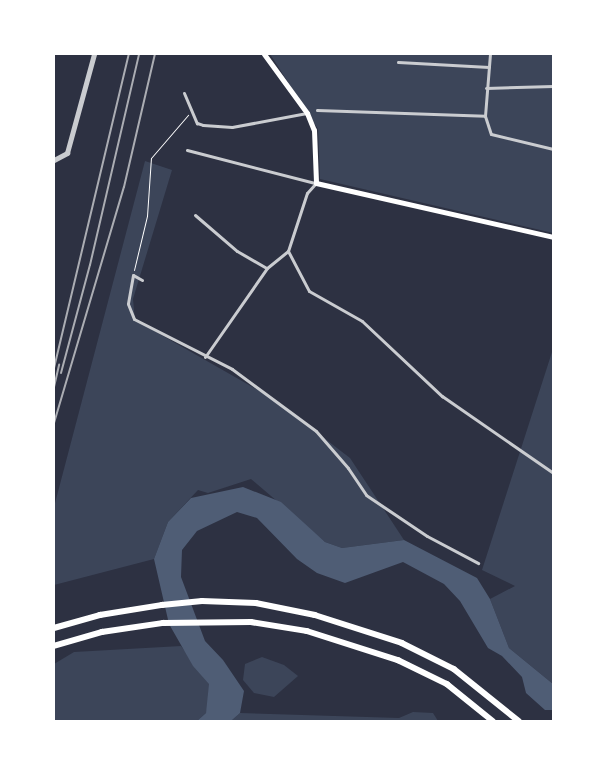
<!DOCTYPE html>
<style>
body{margin:0}
#map{position:relative;width:607px;height:775px;overflow:hidden;background:#2d3142;font-family:"IBM Plex Sans",sans-serif}
div>[style]{position:absolute}
.green>*{inset:0;background:#3c4559}
.water>*{inset:0;background:#4f5d75}
.path>*{height:1px;margin:-0.5px;padding:0 0.5px;transform-origin:0.5px;border-radius:0.5px;background:#fff}
.minor>*{height:3px;margin:-1.5px;padding:0 1.5px;transform-origin:1.5px;border-radius:1.5px;background:#caccd0}
.tertiary>*{height:4.5px;margin:-2.25px;padding:0 2.25px;transform-origin:2.25px;border-radius:2.25px;background:#caccd0}
.secondary>*{height:5px;margin:-2.5px;padding:0 2.5px;transform-origin:2.5px;border-radius:2.5px;background:#fff}
.primary>*{height:5.5px;margin:-2.75px;padding:0 2.75px;transform-origin:2.75px;border-radius:2.75px;background:#fff}
.rail>*{height:2px;margin:-1px;padding:0 1px;transform-origin:1px;border-radius:1px;background:#abadb3}
span{translate:-50% -50%;white-space:nowrap;text-align:center;line-height:1.15;-webkit-text-stroke:5px #fff;paint-order:stroke}
.frame{position:absolute;inset:0;border:55px solid #fff;pointer-events:none}
</style>
<div id="map">
<div class="green">
<div style="clip-path:polygon(270px 54px,553px 54px,553px 233px,320px 179px,318px 129px)"></div>
<div style="clip-path:polygon(145px 161px,172px 170px,133px 299px,135px 320px,272px 398px,350px 458px,404px 540px,342px 548px,325px 542px,251px 479px,208px 493px,198px 490px,168px 522px,154px 559px,54px 585px,54px 507px)"></div>
<div style="clip-path:polygon(552px 352px,553px 353px,553px 684px,509px 648px,490px 599px,515px 586px,482px 570px)"></div>
<div style="clip-path:polygon(181px 646px,213px 688px,206px 713px,197px 721px,54px 721px,54px 664px,74px 652px)"></div>
<div style="clip-path:polygon(262px 657px,284px 665px,298px 676px,274px 697px,254px 693px,243px 680px,245px 664px)"></div>
<div style="clip-path:polygon(413px 712px,433px 713px,438px 721px,231px 721px,240px 713px,399px 718px)"></div>
</div>
<div class="water">
<div style="clip-path:polygon(243px 487px,281px 502px,325px 542px,342px 548px,404px 540px,477px 578px,490px 599px,509px 648px,553px 684px,553px 710px,545px 710px,526px 693px,522px 677px,502px 656px,488px 648px,460px 601px,444px 584px,403px 562px,345px 583px,317px 573px,297px 559px,257px 518px,237px 512px,197px 531px,182px 550px,181px 577px,205px 641px,223px 660px,244px 691px,240px 713px,231px 721px,197px 721px,206px 713px,209px 684px,193px 666px,169px 624px,154px 559px,168px 522px,191px 498px)"></div>
</div>
<div class="path">
<div style="left:134px;top:270px;width:56px;rotate:-76.5deg"></div>
<div style="left:147px;top:216px;width:58px;rotate:-86.1deg"></div>
<div style="left:151px;top:158px;width:57px;rotate:-49.3deg"></div>
</div>
<div class="minor">
<div style="left:398px;top:62px;width:91px;rotate:3.1deg"></div>
<div style="left:486px;top:88px;width:67px;rotate:-1.7deg"></div>
<div style="left:184px;top:93px;width:33px;rotate:67deg"></div>
<div style="left:197px;top:123px;width:6px;rotate:18deg"></div>
<div style="left:203px;top:125px;width:29px;rotate:4deg"></div>
<div style="left:232px;top:127px;width:76px;rotate:-10.6deg"></div>
<div style="left:317px;top:110px;width:168px;rotate:2deg"></div>
<div style="left:485px;top:116px;width:19px;rotate:72deg"></div>
<div style="left:491px;top:134px;width:64px;rotate:13.6deg"></div>
<div style="left:485px;top:116px;width:62px;rotate:-85.4deg"></div>
<div style="left:187px;top:150px;width:132px;rotate:14.5deg"></div>
<div style="left:195px;top:215px;width:55px;rotate:40.6deg"></div>
<div style="left:237px;top:251px;width:34px;rotate:30deg"></div>
<div style="left:288px;top:251px;width:45px;rotate:62.3deg"></div>
<div style="left:309px;top:291px;width:61px;rotate:29.5deg"></div>
<div style="left:362px;top:321px;width:110px;rotate:43.2deg"></div>
<div style="left:442px;top:396px;width:135px;rotate:34.7deg"></div>
<div style="left:142px;top:280px;width:10px;rotate:-151deg"></div>
<div style="left:133px;top:275px;width:29px;rotate:100deg"></div>
<div style="left:128px;top:304px;width:16px;rotate:68deg"></div>
<div style="left:134px;top:319px;width:110px;rotate:27deg"></div>
<div style="left:232px;top:369px;width:104px;rotate:36.4deg"></div>
<div style="left:316px;top:431px;width:49px;rotate:49.1deg"></div>
<div style="left:348px;top:468px;width:32px;rotate:56deg"></div>
<div style="left:366px;top:495px;width:73px;rotate:33.9deg"></div>
<div style="left:427px;top:536px;width:58px;rotate:27.9deg"></div>
<div style="left:205px;top:357px;width:108px;rotate:-55.1deg"></div>
<div style="left:267px;top:268px;width:27px;rotate:-39deg"></div>
<div style="left:288px;top:251px;width:61px;rotate:-71.9deg"></div>
<div style="left:307px;top:193px;width:13px;rotate:-48deg"></div>
</div>
<div class="tertiary">
<div style="left:54px;top:160px;width:15px;rotate:-28deg"></div>
<div style="left:67px;top:153px;width:103px;rotate:-74.7deg"></div>
</div>
<div class="secondary">
<div style="left:264px;top:54px;width:73px;rotate:53.9deg"></div>
<div style="left:307px;top:113px;width:18px;rotate:68deg"></div>
<div style="left:314px;top:130px;width:53px;rotate:87.8deg"></div>
<div style="left:316px;top:183px;width:243px;rotate:12.8deg"></div>
</div>
<div class="primary">
<div style="left:54px;top:628px;width:48px;rotate:-15.8deg"></div>
<div style="left:100px;top:615px;width:63px;rotate:-9.2deg"></div>
<div style="left:162px;top:605px;width:40px;rotate:-5.7deg"></div>
<div style="left:202px;top:601px;width:54px;rotate:2.1deg"></div>
<div style="left:256px;top:603px;width:60px;rotate:11.5deg"></div>
<div style="left:315px;top:615px;width:91px;rotate:17.8deg"></div>
<div style="left:402px;top:643px;width:58px;rotate:26.6deg"></div>
<div style="left:454px;top:669px;width:83px;rotate:38.7deg"></div>
<div style="left:54px;top:646px;width:50px;rotate:-16.3deg"></div>
<div style="left:102px;top:632px;width:62px;rotate:-8.4deg"></div>
<div style="left:163px;top:623px;width:88px;rotate:-0.7deg"></div>
<div style="left:251px;top:622px;width:57px;rotate:9.1deg"></div>
<div style="left:307px;top:631px;width:96px;rotate:17.7deg"></div>
<div style="left:398px;top:660px;width:55px;rotate:26.1deg"></div>
<div style="left:447px;top:684px;width:59px;rotate:38.8deg"></div>
</div>
<div class="rail">
<div style="left:54px;top:368px;width:323px;rotate:-76.6deg"></div>
<div style="left:61px;top:373px;width:112px;rotate:-75deg"></div>
<div style="left:90px;top:265px;width:217px;rotate:-76.9deg"></div>
<div style="left:54px;top:387px;width:23px;rotate:-77deg"></div>
<div style="left:54px;top:423px;width:246px;rotate:-73.5deg"></div>
<div style="left:124px;top:187px;width:137px;rotate:-76.9deg"></div>
</div>
<div class="frame"></div>
</div>
